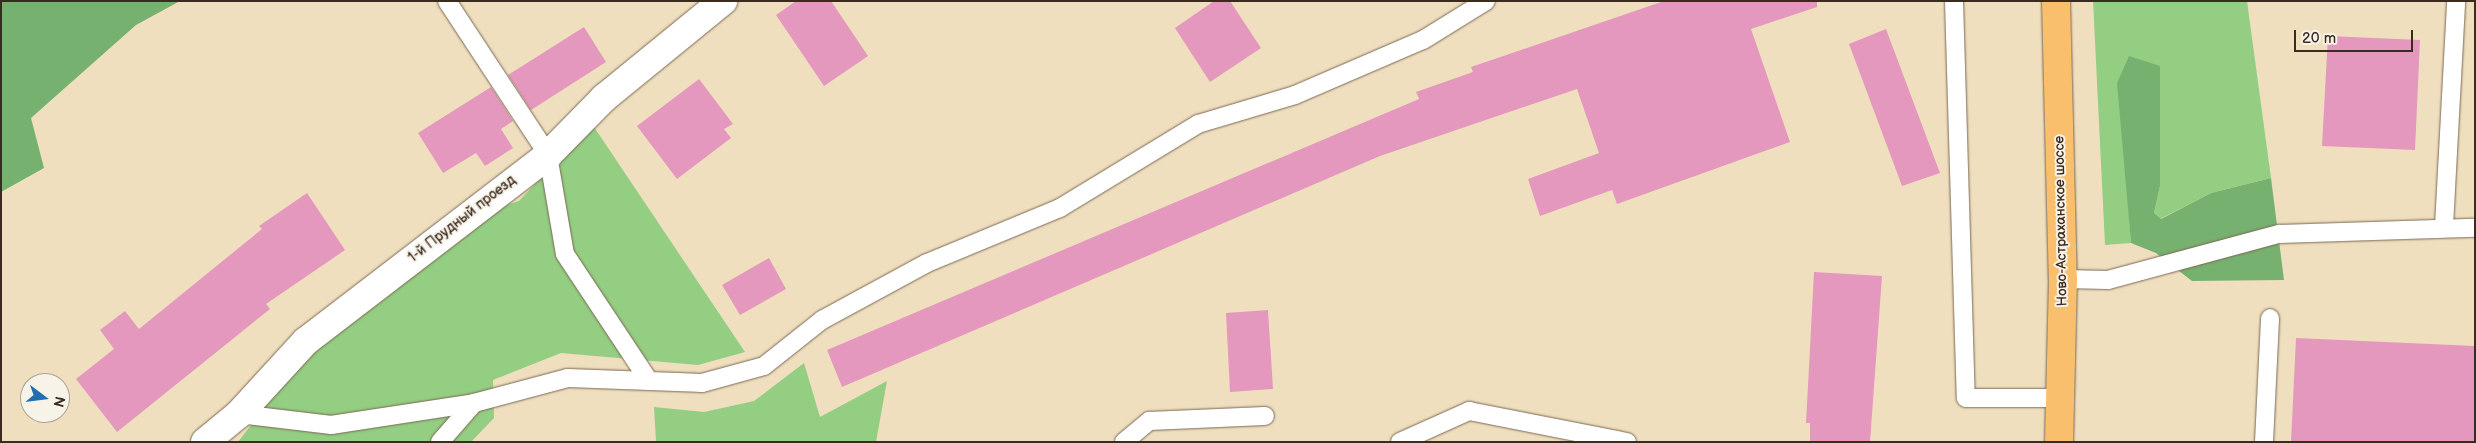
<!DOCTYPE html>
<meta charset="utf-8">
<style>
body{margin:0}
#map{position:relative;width:2476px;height:443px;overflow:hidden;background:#f0dfbe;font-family:"Balsamiq Sans",sans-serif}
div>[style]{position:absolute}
.green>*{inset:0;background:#94ce82}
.forest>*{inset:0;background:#77b170}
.building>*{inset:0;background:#e498bd}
.roads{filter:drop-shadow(0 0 1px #7a6956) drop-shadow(0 0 1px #7a6956)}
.lane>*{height:18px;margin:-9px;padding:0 9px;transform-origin:9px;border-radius:9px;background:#fff}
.street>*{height:28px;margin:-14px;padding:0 14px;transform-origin:14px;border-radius:14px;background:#fff}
.primary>*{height:28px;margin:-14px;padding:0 14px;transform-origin:14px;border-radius:14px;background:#f9bf6d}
span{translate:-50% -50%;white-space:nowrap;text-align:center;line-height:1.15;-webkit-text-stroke:4px #f7f3e8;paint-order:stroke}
.street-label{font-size:14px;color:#3b2a1e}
.frame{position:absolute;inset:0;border:2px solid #3b2a1e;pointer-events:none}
.north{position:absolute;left:20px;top:373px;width:50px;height:50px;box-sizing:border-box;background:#f7f3e8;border:1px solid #aca397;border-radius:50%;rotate:105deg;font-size:14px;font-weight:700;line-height:20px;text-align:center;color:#3b2a1e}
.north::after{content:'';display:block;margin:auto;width:18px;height:22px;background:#1f6fb2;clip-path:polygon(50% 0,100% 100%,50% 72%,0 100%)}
.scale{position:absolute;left:2294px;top:30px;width:119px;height:22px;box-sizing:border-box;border:2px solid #3b2a1e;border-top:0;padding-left:6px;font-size:15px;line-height:18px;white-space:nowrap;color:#3b2a1e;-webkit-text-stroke:4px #f7f3e8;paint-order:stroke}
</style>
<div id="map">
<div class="green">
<div style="clip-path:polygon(2093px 1px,2247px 1px,2271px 178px,2211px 193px,2160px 219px,2154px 213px,2160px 186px,2160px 66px,2127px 186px,2131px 243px,2105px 245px)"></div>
<div style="clip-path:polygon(592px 124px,745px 352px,698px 365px,561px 353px,493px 380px,494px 418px,471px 442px,238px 442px,290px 374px,473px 216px,519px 201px)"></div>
<div style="clip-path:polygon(804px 363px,820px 417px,887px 381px,876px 442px,656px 442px,654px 407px,704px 412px,754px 401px)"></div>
</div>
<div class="forest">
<div style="clip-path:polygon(1px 1px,180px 1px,136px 25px,31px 118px,44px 168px,1px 192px)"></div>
<div style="clip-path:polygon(2129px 56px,2160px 66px,2160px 186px,2154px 213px,2161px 219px,2211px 193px,2271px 178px,2284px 280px,2192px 281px,2156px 253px,2131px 243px,2117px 83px)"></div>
</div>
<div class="building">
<div style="clip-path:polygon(796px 1px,831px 1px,868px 56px,824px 86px,776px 15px)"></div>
<div style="clip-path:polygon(1214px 1px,1230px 1px,1261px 48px,1210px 82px,1175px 28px)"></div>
<div style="clip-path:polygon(1664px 1px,1817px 1px,1817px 7px,1751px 29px,1790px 142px,1617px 204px,1612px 190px,1540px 216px,1528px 179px,1599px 153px,1577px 89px,1380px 156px,842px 387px,827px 350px,1419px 99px,1416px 92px,1473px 72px,1471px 67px)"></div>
<div style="clip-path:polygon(584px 27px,606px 62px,531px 110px,508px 75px)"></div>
<div style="clip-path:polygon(1886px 29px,1940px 173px,1902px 186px,1849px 44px)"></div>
<div style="clip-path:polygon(2328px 36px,2420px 40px,2415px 150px,2322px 146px)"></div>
<div style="clip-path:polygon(699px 79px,733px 124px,724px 129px,731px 138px,677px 179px,637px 126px)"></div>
<div style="clip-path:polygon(491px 87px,513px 121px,501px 129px,513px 148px,485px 166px,476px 153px,443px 173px,418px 133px)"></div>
<div style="clip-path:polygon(307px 193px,345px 250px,266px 304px,270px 309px,117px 432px,76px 379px,114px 349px,100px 330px,125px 311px,139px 329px,262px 229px,259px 226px)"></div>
<div style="clip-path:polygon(769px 258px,786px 289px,740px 315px,722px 285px)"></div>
<div style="clip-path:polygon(1814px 272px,1882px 276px,1870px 442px,1810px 442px,1810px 423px,1806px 423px)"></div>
<div style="clip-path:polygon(1268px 310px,1273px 389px,1230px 392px,1226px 313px)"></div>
<div style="clip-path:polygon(2296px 338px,2475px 346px,2475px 442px,2291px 442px)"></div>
</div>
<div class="roads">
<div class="lane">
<div style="left:447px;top:1px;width:184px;rotate:56.7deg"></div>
<div style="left:548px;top:155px;width:100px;rotate:80.3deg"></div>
<div style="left:565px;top:254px;width:152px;rotate:56.5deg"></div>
<div style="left:1954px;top:1px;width:397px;rotate:88.3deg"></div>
<div style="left:1966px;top:398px;width:95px"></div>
<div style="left:2444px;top:226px;width:225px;rotate:-86.9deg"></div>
<div style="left:2063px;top:279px;width:45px;rotate:1.3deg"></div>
<div style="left:2108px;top:280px;width:177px;rotate:-15.1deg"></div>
<div style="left:2279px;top:234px;width:196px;rotate:-1.8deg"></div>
<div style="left:239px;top:414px;width:93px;rotate:6.8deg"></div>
<div style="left:331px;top:425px;width:145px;rotate:-8.7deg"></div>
<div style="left:474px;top:403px;width:97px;rotate:-14.9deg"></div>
<div style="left:568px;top:378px;width:134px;rotate:2.1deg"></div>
<div style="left:702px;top:383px;width:64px;rotate:-15.3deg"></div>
<div style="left:764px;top:366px;width:74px;rotate:-38.4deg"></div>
<div style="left:822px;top:320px;width:119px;rotate:-28.5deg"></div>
<div style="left:927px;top:263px;width:144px;rotate:-22.5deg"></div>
<div style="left:1060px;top:208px;width:162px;rotate:-31.3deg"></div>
<div style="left:1198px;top:124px;width:101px;rotate:-16.6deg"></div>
<div style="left:1295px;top:95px;width:139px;rotate:-23.3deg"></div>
<div style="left:1423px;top:40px;width:74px;rotate:-31.8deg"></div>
<div style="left:440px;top:442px;width:52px;rotate:-48.9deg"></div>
<div style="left:1124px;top:442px;width:33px;rotate:-40deg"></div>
<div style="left:1149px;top:421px;width:116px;rotate:-2.5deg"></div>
<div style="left:1400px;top:442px;width:76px;rotate:-24.2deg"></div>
<div style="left:1469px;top:411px;width:161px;rotate:11.1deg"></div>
<div style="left:2264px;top:442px;width:124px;rotate:-87.2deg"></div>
</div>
<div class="street">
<div style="left:205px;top:442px;width:44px;rotate:-39.5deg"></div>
<div style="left:239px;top:414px;width:99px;rotate:-47.5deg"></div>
<div style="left:306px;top:341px;width:305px;rotate:-37.5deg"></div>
<div style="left:548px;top:155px;width:80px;rotate:-45.5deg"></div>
<div style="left:604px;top:98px;width:154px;rotate:-39.2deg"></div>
</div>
<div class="primary">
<div style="left:2056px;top:1px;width:278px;rotate:88.6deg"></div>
<div style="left:2063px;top:279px;width:163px;rotate:91.4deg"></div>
</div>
</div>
<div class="street-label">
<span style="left:462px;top:219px;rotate:-38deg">1-й Прудный проезд</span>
<span style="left:2061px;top:221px;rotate:-91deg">Ново-Астраханское шоссе</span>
</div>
<div class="frame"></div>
<div class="north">N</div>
<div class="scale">20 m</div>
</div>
